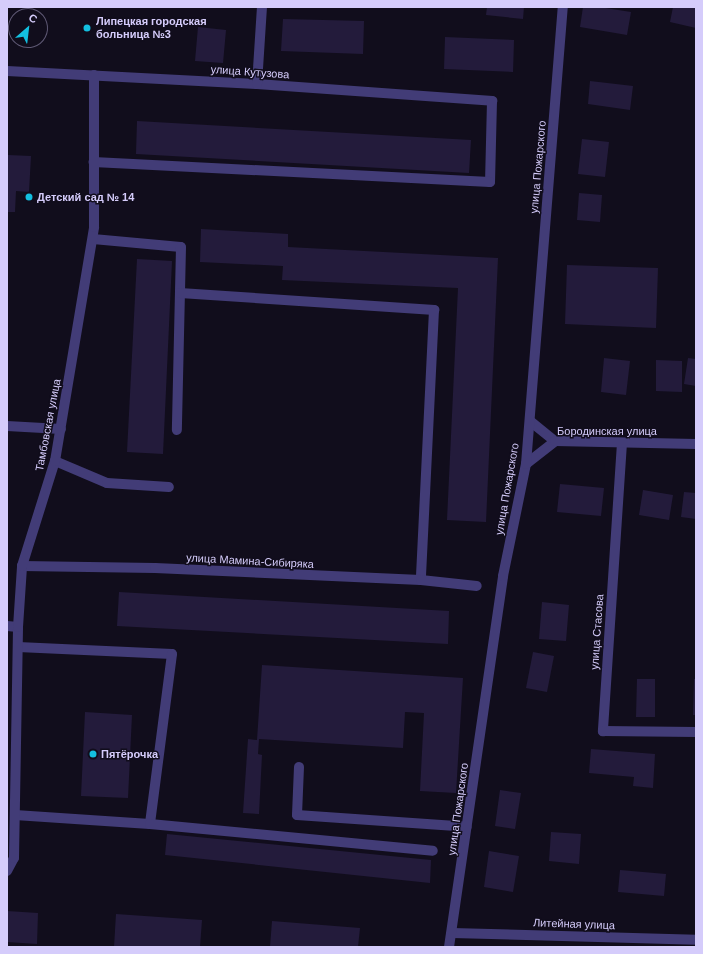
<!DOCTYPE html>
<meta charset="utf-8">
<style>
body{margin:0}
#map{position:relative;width:703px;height:954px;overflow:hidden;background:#110d1c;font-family:Helvetica,sans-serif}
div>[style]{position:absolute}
.building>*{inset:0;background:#231b3b}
.minor>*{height:10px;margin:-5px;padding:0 5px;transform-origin:5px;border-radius:5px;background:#423c77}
.dots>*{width:11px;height:11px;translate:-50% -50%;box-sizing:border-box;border:2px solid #110d1c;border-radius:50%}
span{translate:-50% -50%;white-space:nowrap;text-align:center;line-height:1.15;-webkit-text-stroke:3px #110d1c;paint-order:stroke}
.poi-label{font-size:11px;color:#d5ccfb;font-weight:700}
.left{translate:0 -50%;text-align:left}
.street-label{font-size:11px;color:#d5ccfb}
.frame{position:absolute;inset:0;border:8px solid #d5ccfb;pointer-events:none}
.north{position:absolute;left:8px;top:8px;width:40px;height:40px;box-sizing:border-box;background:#110d1c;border:1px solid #5f5975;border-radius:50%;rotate:28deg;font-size:11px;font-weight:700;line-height:16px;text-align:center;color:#d5ccfb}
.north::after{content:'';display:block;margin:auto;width:14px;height:18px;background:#13bfe0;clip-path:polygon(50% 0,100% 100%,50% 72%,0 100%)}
</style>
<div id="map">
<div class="building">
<div style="clip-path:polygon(487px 7px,524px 7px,523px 19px,486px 15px)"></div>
<div style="clip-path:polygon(583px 7px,599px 7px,631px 12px,627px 35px,580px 27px)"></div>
<div style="clip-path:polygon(673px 7px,696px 7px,696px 28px,670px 22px)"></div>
<div style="clip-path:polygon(283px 19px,364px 21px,363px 54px,281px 51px)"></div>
<div style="clip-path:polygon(198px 27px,226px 30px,223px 63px,195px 61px)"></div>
<div style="clip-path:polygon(445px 37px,514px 40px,513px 72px,444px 69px)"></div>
<div style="clip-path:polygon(590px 81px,633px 86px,630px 110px,588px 104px)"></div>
<div style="clip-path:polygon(137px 121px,471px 140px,469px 173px,136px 154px)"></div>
<div style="clip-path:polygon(582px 139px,609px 142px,605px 177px,578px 174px)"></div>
<div style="clip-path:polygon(8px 155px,31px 156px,29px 192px,16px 191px,15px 212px,7px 212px)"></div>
<div style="clip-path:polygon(579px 193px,602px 195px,600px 222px,577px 220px)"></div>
<div style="clip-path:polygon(201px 229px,288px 234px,288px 247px,498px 258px,486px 522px,447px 520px,458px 288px,282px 280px,283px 266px,200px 262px)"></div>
<div style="clip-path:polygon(137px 259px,172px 261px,163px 454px,127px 452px)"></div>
<div style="clip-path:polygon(567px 265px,658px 268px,656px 328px,565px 324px)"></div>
<div style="clip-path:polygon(604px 358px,630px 361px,626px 395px,601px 392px)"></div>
<div style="clip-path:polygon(688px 358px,696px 359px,696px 386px,684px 384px)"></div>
<div style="clip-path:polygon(656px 360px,682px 361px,682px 392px,656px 391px)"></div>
<div style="clip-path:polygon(560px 484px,604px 488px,601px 516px,557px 512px)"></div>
<div style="clip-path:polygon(643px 490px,673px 495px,669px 520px,639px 515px)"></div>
<div style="clip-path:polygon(684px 492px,696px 493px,696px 519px,681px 517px)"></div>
<div style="clip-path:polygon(119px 592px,449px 611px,448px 644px,117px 626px)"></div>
<div style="clip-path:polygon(542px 602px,569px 605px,566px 641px,539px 639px)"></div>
<div style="clip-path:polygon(533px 652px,554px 656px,547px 692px,526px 688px)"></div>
<div style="clip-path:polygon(262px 665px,463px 678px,456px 793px,420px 791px,424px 713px,405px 712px,403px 748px,259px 739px,258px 754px,262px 755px,259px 814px,243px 813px,248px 739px,257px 740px)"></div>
<div style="clip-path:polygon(637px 679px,655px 679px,655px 717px,636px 717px)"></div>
<div style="clip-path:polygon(694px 679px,696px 679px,696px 715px,693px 715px)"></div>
<div style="clip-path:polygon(85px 712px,132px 715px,128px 798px,81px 796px)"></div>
<div style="clip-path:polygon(591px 749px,655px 754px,653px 788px,633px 786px,634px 777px,589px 773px)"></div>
<div style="clip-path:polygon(500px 790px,521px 793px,515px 829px,495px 826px)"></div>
<div style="clip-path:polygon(551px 832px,581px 834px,579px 864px,549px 861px)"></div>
<div style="clip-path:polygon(167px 834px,431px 860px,430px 883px,165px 855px)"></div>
<div style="clip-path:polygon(489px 851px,519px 856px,513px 892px,484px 887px)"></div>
<div style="clip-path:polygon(620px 870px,666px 874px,664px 896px,618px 892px)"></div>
<div style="clip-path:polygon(7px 911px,38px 913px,37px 944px,7px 942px)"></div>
<div style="clip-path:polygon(116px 914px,202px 920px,200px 947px,114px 947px)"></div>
<div style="clip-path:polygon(272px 921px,360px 928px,358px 947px,270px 947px)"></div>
</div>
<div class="minor">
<div style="left:7px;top:71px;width:250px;rotate:3deg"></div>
<div style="left:257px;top:84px;width:236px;rotate:4.1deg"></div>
<div style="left:492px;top:101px;width:81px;rotate:91.4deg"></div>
<div style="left:490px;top:182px;width:397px;rotate:-177.1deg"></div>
<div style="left:257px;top:84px;width:77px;rotate:-86.3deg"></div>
<div style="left:93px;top:239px;width:88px;rotate:5.2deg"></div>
<div style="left:181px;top:247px;width:183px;rotate:91.3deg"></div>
<div style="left:180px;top:293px;width:255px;rotate:3.8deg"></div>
<div style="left:434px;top:310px;width:270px;rotate:92.8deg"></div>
<div style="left:530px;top:421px;width:32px;rotate:39deg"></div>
<div style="left:7px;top:426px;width:54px;rotate:3.2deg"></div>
<div style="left:622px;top:443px;width:289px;rotate:93.8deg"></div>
<div style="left:603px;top:731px;width:93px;rotate:0.6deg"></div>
<div style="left:55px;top:461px;width:56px;rotate:22.9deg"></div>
<div style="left:107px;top:483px;width:62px;rotate:3.7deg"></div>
<div style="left:526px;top:464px;width:37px;rotate:-38deg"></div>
<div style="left:555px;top:441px;width:141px;rotate:1.2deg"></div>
<div style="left:22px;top:566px;width:133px;rotate:0.9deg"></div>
<div style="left:155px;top:568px;width:266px;rotate:2.6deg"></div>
<div style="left:421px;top:580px;width:56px;rotate:6.1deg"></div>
<div style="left:7px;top:626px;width:11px;rotate:5deg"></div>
<div style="left:18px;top:647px;width:154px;rotate:2.6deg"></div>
<div style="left:172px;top:654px;width:171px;rotate:97.4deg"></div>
<div style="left:299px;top:767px;width:48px;rotate:92.4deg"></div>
<div style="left:297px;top:815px;width:170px;rotate:4deg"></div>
<div style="left:15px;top:815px;width:135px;rotate:3.8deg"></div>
<div style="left:150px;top:824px;width:284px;rotate:5.4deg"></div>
<div style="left:7px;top:871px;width:15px;rotate:-62deg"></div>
<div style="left:14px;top:858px;width:231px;rotate:-89deg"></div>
<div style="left:18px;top:627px;width:61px;rotate:-86.2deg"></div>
<div style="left:22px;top:566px;width:110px;rotate:-72.6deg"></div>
<div style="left:55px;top:461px;width:237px;rotate:-80.5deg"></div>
<div style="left:94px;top:227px;width:152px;rotate:-90deg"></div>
<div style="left:452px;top:933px;width:244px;rotate:1.6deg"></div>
<div style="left:449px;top:947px;width:375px;rotate:-81.7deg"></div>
<div style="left:503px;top:576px;width:114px;rotate:-78.4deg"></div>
<div style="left:526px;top:464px;width:458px;rotate:-85.4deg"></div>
</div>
<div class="dots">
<div style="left:87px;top:28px;background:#13bfe0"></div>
<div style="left:29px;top:197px;background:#13bfe0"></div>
<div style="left:93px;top:754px;background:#13bfe0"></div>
</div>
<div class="poi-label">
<span class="left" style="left:96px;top:28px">Липецкая городская<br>больница №3</span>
<span class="left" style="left:37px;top:197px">Детский сад № 14</span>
<span class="left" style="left:101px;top:754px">Пятёрочка</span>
</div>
<div class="street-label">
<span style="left:250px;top:72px;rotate:4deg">улица Кутузова</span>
<span style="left:538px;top:167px;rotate:-85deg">улица Пожарского</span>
<span style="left:48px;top:425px;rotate:-79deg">Тамбовская улица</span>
<span style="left:607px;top:431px">Бородинская улица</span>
<span style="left:507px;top:489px;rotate:-80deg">улица Пожарского</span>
<span style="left:250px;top:561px;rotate:3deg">улица Мамина-Сибиряка</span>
<span style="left:597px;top:632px;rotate:-86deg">улица Стасова</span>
<span style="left:458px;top:809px;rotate:-82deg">улица Пожарского</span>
<span style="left:574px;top:924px;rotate:2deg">Литейная улица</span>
</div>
<div class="frame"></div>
<div class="north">С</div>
</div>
